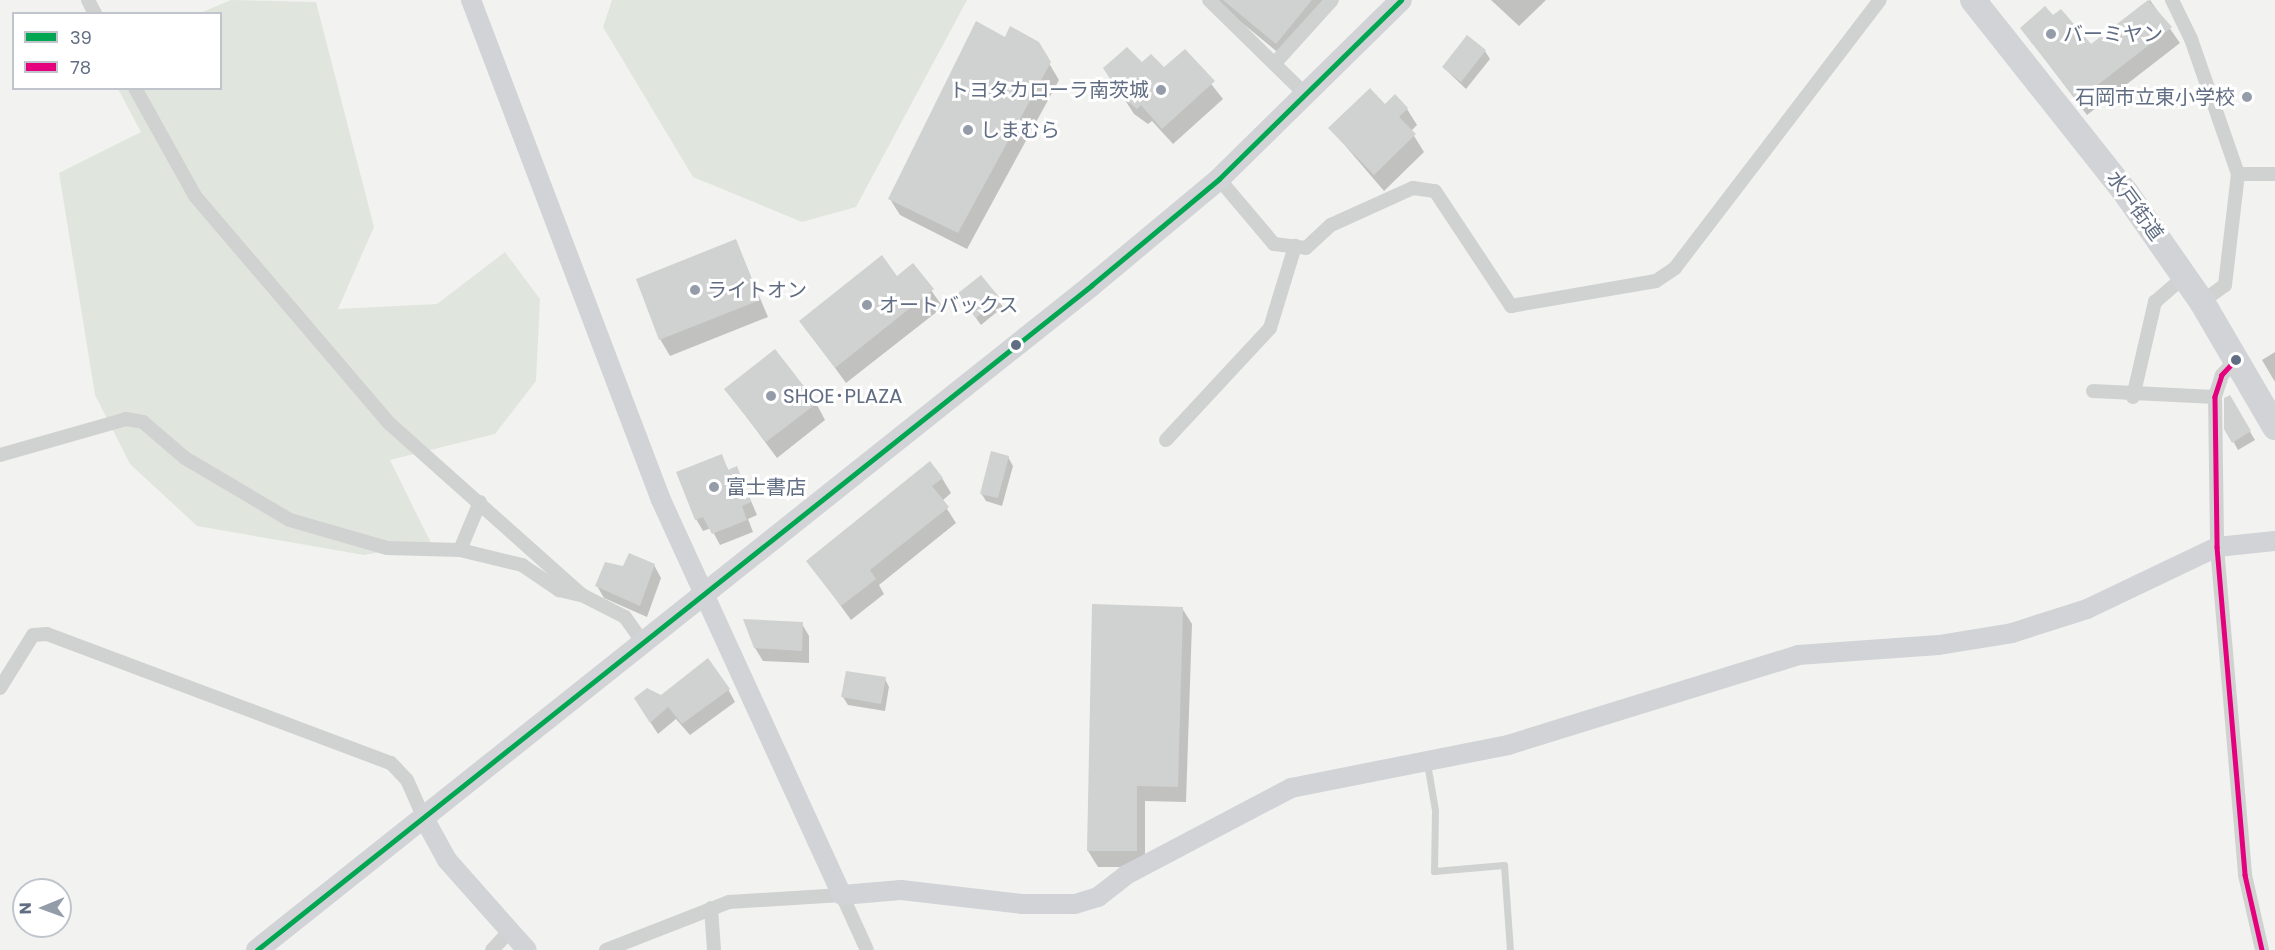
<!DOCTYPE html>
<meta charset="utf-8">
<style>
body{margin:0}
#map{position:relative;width:2275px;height:950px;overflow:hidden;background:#f2f3f0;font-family:Poppins,"Noto Sans JP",sans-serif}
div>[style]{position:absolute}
.green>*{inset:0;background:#e0e6de}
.shadow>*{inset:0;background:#0003}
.building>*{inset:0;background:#d0d1d1}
.lane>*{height:7px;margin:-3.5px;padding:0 3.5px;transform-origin:3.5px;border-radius:3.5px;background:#d0d1d1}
.street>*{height:14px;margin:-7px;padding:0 7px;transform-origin:7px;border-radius:7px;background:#d0d1d1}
.secondary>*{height:20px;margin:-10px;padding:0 10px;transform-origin:10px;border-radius:10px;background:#d1d3d6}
.primary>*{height:22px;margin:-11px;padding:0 11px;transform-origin:11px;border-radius:11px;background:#d1d3d6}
.highway>*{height:26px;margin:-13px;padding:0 13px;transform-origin:13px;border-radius:13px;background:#d1d3d6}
.bus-1>*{height:4.5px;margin:-2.25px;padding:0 2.25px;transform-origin:2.25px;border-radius:2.25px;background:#00a651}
.bus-2>*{height:4.5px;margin:-2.25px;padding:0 2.25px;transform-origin:2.25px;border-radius:2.25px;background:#e5007d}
.dots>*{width:16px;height:16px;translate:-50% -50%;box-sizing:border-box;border:3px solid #fff;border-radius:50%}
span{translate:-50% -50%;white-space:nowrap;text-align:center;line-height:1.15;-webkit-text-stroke:6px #fff;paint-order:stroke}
.poi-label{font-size:20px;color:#616d83}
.left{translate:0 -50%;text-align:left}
.right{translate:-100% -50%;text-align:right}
.street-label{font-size:20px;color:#616d83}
.legend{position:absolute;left:12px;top:12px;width:210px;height:78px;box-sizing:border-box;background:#fff;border:2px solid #c0c5cd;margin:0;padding:8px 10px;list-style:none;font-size:18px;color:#616d83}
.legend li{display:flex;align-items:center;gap:12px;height:30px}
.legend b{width:30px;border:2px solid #c0c5cd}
.north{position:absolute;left:12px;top:878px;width:60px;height:60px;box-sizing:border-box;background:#fff;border:2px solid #c0c5cd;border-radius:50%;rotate:269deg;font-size:16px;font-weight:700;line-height:24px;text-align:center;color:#616d83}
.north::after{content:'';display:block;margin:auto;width:21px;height:27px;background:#949ca9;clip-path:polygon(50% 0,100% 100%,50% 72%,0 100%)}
</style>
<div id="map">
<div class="green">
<div style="clip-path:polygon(231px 0,316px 2px,374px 227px,338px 309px,437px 304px,505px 252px,540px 299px,536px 381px,495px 434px,390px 460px,431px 543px,364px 555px,197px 526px,130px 464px,95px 395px,59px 173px,141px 132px,118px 89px,220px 88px,220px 14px,200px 13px)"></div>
<div style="clip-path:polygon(612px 0,967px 0,856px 207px,802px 222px,693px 177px,603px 27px)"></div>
</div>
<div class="shadow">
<div style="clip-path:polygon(1214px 0,1334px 0,1286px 59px)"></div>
<div style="clip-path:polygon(1491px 0,1546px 0,1519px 26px)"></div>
<div style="clip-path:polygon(2150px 0,2180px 43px,2087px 115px,2022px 29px,2053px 18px,2091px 46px)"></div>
<div style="clip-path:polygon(1005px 39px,1037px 43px,1059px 80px,967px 249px,900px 215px,890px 199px)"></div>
<div style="clip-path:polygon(1185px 51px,1223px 99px,1173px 144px,1152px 121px,1148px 124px,1134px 114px,1105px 69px,1142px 64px,1164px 70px)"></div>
<div style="clip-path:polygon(1485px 51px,1490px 59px,1466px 89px,1444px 68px)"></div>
<div style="clip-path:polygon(1385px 106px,1407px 109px,1417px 125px,1411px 131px,1424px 152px,1384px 191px,1330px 128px)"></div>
<div style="clip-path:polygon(736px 241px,768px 317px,670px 356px,660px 339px)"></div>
<div style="clip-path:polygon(913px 265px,943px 307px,846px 383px,801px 321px,897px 278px)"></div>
<div style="clip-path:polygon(981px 277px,1003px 307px,981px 325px,959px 295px)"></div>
<div style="clip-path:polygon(2275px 352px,2275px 382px,2262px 360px)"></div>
<div style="clip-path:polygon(726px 389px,816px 403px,825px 420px,777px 458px)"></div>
<div style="clip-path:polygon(2229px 397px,2255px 440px,2238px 450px,2226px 428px)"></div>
<div style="clip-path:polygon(721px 456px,729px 471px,737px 468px,757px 515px,748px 519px,753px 532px,720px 545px,711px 528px,703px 531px,696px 519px)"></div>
<div style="clip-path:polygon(1008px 457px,1013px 466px,1002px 506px,986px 501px,981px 493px)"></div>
<div style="clip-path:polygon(942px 478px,951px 493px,942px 501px,956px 523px,879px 585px,884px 594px,851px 620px,808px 561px)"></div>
<div style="clip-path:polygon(654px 565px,661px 578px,647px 617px,604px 598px,597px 586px,624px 568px)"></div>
<div style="clip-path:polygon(1094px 606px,1182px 608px,1192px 624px,1186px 802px,1145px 801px,1145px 867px,1098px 867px,1088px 851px)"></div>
<div style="clip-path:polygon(802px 624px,809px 636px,809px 663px,763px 661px,755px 648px)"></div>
<div style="clip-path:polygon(885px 679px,889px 687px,885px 711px,848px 705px,843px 697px)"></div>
<div style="clip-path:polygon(728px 689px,735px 702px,690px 735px,676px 719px,658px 734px,643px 711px)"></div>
</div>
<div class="building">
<div style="clip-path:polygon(1223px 0,1312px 0,1276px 44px)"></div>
<div style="clip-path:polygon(2148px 0,2172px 27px,2077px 101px,2020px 28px,2045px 6px,2053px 15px,2061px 9px,2091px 44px)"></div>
<div style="clip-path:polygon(976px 21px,1005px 37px,1010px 26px,1039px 42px,1051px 62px,958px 233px,888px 199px)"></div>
<div style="clip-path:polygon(1467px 35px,1486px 50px,1461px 82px,1442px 67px)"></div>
<div style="clip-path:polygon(1127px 47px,1142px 62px,1151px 54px,1164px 67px,1185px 49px,1215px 81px,1162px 129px,1141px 105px,1137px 109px,1122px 97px,1103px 68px)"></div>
<div style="clip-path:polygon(1370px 88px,1385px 104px,1395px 94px,1408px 108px,1399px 117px,1416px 134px,1374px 175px,1328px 128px)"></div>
<div style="clip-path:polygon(736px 239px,760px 300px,659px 340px,636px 279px)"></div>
<div style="clip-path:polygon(882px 255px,897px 276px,913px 263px,934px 289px,835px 368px,799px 321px)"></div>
<div style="clip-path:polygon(981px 275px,1000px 298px,976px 318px,957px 294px)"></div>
<div style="clip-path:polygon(775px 349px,817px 403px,766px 442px,724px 389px)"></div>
<div style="clip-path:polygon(2230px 395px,2251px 431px,2232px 443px,2224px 429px,2224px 398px)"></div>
<div style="clip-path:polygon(991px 451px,1009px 456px,998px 498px,980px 494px)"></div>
<div style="clip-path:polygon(722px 454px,728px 470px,737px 466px,751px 502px,742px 506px,747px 520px,712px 534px,703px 517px,695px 520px,676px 472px)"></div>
<div style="clip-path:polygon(930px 461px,943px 478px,932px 486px,949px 507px,870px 570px,876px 579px,841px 606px,806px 561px)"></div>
<div style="clip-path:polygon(629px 553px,655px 564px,640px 606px,595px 586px,605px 562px,623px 566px)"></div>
<div style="clip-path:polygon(1092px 604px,1183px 607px,1178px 787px,1137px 786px,1137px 851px,1087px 851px)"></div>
<div style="clip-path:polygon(743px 619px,803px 622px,802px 651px,754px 648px)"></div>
<div style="clip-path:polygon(708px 658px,730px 689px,682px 724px,668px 707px,650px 723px,634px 698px,647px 688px,661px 695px)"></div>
<div style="clip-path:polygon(846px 671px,886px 677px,881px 704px,841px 697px)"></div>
</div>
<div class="lane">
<div style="left:1427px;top:763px;width:48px;rotate:80.3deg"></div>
<div style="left:1435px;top:810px;width:61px;rotate:90.9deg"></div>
<div style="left:1434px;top:871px;width:70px;rotate:-4.9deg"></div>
<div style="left:1504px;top:865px;width:85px;rotate:86deg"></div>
</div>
<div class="street">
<div style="left:88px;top:0;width:16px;rotate:63deg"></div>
<div style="left:1209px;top:0;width:134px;rotate:44.4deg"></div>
<div style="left:2172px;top:0;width:43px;rotate:64deg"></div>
<div style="left:2191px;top:39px;width:143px;rotate:70.8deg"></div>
<div style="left:2238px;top:174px;width:112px;rotate:96.7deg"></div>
<div style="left:2225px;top:285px;width:29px;rotate:144deg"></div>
<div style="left:1275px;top:63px;width:85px;rotate:-47.9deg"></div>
<div style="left:135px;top:88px;width:124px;rotate:60.9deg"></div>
<div style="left:195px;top:196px;width:300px;rotate:49.5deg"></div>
<div style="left:390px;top:424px;width:257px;rotate:41.7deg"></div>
<div style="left:582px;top:595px;width:48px;rotate:27.1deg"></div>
<div style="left:625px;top:617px;width:29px;rotate:55deg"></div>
<div style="left:2238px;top:174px;width:37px"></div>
<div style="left:1219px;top:179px;width:85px;rotate:49.8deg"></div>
<div style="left:1274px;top:244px;width:32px;rotate:7deg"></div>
<div style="left:1306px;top:248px;width:34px;rotate:-43deg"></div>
<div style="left:1331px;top:225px;width:90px;rotate:-24.3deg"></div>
<div style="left:1413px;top:188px;width:22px;rotate:8deg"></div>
<div style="left:1435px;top:191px;width:138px;rotate:56.5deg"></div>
<div style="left:1511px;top:306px;width:147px;rotate:-9.8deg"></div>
<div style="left:1656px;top:281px;width:23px;rotate:-34deg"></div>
<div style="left:1675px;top:268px;width:337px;rotate:-52.6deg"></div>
<div style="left:2236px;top:360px;width:21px;rotate:133deg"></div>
<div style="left:2222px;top:375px;width:23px;rotate:108deg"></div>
<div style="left:2215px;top:397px;width:150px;rotate:89.2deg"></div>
<div style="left:2217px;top:547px;width:329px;rotate:85.1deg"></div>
<div style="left:2245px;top:875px;width:77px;rotate:77.2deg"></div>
<div style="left:2093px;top:391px;width:122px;rotate:2.8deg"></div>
<div style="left:2133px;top:397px;width:98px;rotate:-77deg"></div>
<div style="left:2155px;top:302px;width:40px;rotate:-41deg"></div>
<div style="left:1166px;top:440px;width:153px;rotate:-47.1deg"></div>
<div style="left:1270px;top:328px;width:86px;rotate:-73deg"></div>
<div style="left:0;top:455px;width:131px;rotate:-15.9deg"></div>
<div style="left:126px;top:419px;width:17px;rotate:10deg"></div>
<div style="left:143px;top:422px;width:55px;rotate:40.6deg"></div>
<div style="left:185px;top:458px;width:122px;rotate:30.6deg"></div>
<div style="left:290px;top:520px;width:101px;rotate:16.1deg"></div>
<div style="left:387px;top:548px;width:73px;rotate:1.6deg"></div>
<div style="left:460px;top:550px;width:64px;rotate:13.6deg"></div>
<div style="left:522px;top:565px;width:45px;rotate:34deg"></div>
<div style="left:559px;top:590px;width:23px;rotate:13deg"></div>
<div style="left:460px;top:550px;width:52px;rotate:-67.4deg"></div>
<div style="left:0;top:688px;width:62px;rotate:-58.1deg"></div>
<div style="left:33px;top:635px;width:14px;rotate:-4deg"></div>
<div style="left:47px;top:634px;width:367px;rotate:20.6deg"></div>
<div style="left:391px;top:763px;width:23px;rotate:47deg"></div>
<div style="left:407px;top:780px;width:42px;rotate:65.9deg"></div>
<div style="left:711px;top:908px;width:42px;rotate:85.9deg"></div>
<div style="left:492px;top:950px;width:21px;rotate:-47deg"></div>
<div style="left:606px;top:950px;width:132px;rotate:-21.3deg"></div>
<div style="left:729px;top:902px;width:113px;rotate:-3.5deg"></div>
<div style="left:842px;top:895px;width:60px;rotate:65.6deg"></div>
</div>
<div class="secondary">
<div style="left:471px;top:0;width:535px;rotate:69.19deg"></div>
<div style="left:661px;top:500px;width:434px;rotate:65.4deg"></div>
<div style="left:842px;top:895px;width:59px;rotate:-4.8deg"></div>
<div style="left:901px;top:890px;width:122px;rotate:6.6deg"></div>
<div style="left:1022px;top:904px;width:53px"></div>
<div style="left:1075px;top:904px;width:24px;rotate:-17deg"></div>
<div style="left:1098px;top:897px;width:36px;rotate:-38deg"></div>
<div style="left:1126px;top:875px;width:187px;rotate:-27.8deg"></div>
<div style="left:1291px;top:788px;width:221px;rotate:-11.2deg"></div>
<div style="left:1508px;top:745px;width:304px;rotate:-17.2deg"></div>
<div style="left:1798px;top:655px;width:141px;rotate:-4.1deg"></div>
<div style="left:1939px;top:645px;width:74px;rotate:-9.3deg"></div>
<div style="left:2012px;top:633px;width:79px;rotate:-17.7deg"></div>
<div style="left:2087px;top:609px;width:144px;rotate:-25.5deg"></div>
<div style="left:2217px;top:547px;width:58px;rotate:-5.9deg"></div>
<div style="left:424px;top:818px;width:48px;rotate:61.3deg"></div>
<div style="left:447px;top:860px;width:120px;rotate:48.4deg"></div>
</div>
<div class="primary">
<div style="left:257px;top:950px;width:1067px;rotate:-38.53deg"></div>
<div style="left:1092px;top:285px;width:165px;rotate:-39.8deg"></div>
<div style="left:1219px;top:179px;width:255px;rotate:-44.5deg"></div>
</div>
<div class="highway">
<div style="left:1973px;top:0;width:246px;rotate:51.6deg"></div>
<div style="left:2126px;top:193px;width:133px;rotate:55.1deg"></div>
<div style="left:2202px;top:302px;width:145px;rotate:59.7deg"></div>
</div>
<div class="bus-1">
<div style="left:257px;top:950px;width:1067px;rotate:-38.53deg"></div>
<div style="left:1092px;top:285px;width:165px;rotate:-39.8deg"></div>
<div style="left:1219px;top:179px;width:255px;rotate:-44.5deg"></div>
</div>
<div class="bus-2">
<div style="left:2236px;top:360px;width:21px;rotate:133deg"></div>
<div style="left:2222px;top:375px;width:23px;rotate:108deg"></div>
<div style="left:2215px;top:397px;width:150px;rotate:89.2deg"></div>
<div style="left:2217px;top:547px;width:329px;rotate:85.1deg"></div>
<div style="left:2245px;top:875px;width:77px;rotate:77.2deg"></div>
</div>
<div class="dots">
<div style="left:2051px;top:34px;background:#949ca9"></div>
<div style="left:1161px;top:90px;background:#949ca9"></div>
<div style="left:2247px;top:97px;background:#949ca9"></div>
<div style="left:968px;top:130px;background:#949ca9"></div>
<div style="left:695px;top:290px;background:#949ca9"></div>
<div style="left:867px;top:305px;background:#949ca9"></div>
<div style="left:1016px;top:345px;background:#616d83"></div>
<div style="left:2236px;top:360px;background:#616d83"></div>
<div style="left:771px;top:396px;background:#949ca9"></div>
<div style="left:714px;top:487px;background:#949ca9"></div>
</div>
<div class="poi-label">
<span class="left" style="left:2063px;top:34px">バーミヤン</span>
<span class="right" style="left:1149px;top:90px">トヨタカローラ南茨城</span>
<span class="right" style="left:2235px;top:97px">石岡市立東小学校</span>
<span class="left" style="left:980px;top:130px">しまむら</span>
<span class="left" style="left:707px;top:290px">ライトオン</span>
<span class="left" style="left:879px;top:305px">オートバックス</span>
<span class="left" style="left:783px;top:396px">SHOE･PLAZA</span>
<span class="left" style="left:726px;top:487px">富士書店</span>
</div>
<div class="street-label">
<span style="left:2135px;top:206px;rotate:54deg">水戸街道</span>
</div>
<ul class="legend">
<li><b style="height:8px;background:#00a651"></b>39</li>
<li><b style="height:8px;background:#e5007d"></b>78</li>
</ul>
<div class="north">N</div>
</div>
